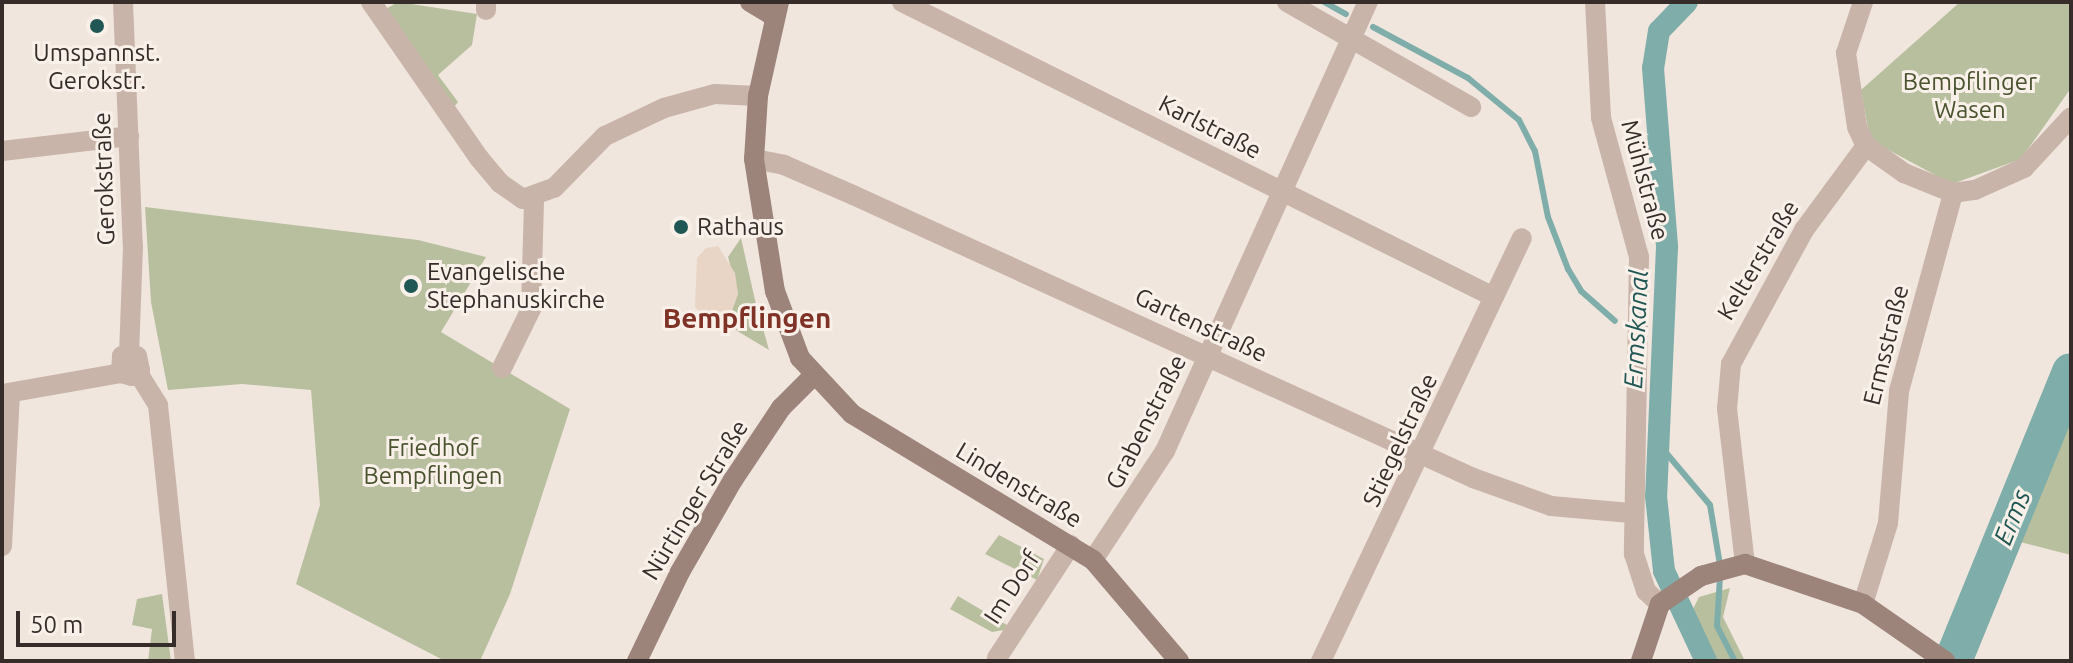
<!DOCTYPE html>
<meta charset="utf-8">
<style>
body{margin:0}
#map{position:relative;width:2073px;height:663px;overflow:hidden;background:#f1e6dd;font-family:Ubuntu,sans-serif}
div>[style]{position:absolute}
.green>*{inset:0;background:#b8bf9e}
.plaza>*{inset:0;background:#e8d5c5}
.stream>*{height:6px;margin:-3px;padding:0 3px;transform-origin:3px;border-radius:3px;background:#7eadaa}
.canal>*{height:22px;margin:-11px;padding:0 11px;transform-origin:11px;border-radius:11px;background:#7eadaa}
.river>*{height:38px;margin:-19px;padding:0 19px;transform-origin:19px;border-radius:19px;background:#7eadaa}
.street>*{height:20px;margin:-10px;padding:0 10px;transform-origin:10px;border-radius:10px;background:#c9b4aa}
.secondary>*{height:20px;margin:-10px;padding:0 10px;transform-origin:10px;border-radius:10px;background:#9c847b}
.dots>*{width:22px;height:22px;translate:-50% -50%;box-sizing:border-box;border:4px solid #f9f0e9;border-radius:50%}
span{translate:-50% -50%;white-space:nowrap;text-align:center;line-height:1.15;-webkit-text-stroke:6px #f9f0e9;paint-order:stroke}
.poi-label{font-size:24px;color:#362c29}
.left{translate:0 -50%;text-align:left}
.park-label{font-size:24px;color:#4a532e}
.street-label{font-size:24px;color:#362c29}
.water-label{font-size:26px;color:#205654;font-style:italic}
.quarter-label{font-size:28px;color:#813226;font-weight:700}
.frame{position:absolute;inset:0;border:4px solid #362c29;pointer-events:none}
.scale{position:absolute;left:16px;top:611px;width:160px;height:36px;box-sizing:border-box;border:4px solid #362c29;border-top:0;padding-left:10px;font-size:24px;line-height:28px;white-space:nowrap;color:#362c29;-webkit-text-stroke:6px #f9f0e9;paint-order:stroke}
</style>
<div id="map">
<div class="green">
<div style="clip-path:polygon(398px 2px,477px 14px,472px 45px,438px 75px,458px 102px,452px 109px,384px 10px)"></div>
<div style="clip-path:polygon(1960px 2px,2071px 2px,2071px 88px,2021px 159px,1952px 184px,1870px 140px,1861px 90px)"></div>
<div style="clip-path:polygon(145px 207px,418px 240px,486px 257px,441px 332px,570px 409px,510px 594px,480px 661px,445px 661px,296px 584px,320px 505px,311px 390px,242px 384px,168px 390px,151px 302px)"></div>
<div style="clip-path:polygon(741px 238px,755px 300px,769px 350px,724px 323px,738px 294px,728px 257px)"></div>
<div style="clip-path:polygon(2071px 404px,2071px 555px,2008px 539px)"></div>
<div style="clip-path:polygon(999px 535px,1044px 559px,1037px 580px,985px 554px)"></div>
<div style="clip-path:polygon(1730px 588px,1723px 617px,1745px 661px,1713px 661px,1689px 617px,1699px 597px)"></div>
<div style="clip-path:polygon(162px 594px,171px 661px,148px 661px,152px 629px,132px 625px,137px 599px)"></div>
<div style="clip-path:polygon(958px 596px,1007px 625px,1004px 630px,992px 632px,950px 609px)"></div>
</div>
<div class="plaza">
<div style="clip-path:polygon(718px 246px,735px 273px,738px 294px,730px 317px,713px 328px,695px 307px,697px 258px,706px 248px)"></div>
</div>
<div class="stream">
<div style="left:1324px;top:2px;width:25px;rotate:29deg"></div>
<div style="left:1373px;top:27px;width:108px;rotate:28.2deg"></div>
<div style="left:1468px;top:78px;width:66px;rotate:39.5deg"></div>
<div style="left:1519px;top:120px;width:35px;rotate:63deg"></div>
<div style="left:1535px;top:151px;width:67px;rotate:78.9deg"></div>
<div style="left:1548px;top:217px;width:56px;rotate:69deg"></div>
<div style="left:1568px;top:269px;width:26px;rotate:59deg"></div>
<div style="left:1581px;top:291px;width:45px;rotate:41.4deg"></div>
<div style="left:1657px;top:442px;width:82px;rotate:49.9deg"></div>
<div style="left:1710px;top:505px;width:61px;rotate:80.5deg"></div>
<div style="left:1720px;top:577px;width:49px;rotate:93.5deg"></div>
<div style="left:1717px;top:626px;width:39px;rotate:63deg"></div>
</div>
<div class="canal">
<div style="left:1687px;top:2px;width:40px;rotate:134deg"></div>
<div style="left:1659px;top:31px;width:37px;rotate:99deg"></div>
<div style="left:1653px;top:68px;width:180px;rotate:85.5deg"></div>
<div style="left:1667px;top:247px;width:249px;rotate:92.5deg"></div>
<div style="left:1656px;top:496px;width:75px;rotate:83.9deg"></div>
<div style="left:1664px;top:571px;width:99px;rotate:65deg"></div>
</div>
<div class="river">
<div style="left:1953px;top:661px;width:312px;rotate:-67.8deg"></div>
</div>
<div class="street">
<div style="left:123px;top:2px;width:244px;rotate:87.7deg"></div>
<div style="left:133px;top:246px;width:108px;rotate:92.1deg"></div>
<div style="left:371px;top:2px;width:190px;rotate:55.3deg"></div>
<div style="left:479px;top:158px;width:33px;rotate:50deg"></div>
<div style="left:500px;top:183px;width:28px;rotate:35deg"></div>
<div style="left:523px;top:199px;width:33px;rotate:-20deg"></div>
<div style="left:554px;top:188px;width:73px;rotate:-45.6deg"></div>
<div style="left:605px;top:136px;width:65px;rotate:-25.4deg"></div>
<div style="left:664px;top:108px;width:53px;rotate:-15.4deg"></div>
<div style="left:715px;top:94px;width:43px;rotate:2.7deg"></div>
<div style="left:902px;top:2px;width:661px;rotate:26.49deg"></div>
<div style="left:1287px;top:2px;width:212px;rotate:29.7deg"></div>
<div style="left:1595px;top:2px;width:116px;rotate:87deg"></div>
<div style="left:1601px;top:118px;width:144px;rotate:74.7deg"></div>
<div style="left:1639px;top:257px;width:297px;rotate:91deg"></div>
<div style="left:1634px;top:554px;width:39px;rotate:72deg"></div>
<div style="left:1646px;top:591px;width:19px;rotate:43deg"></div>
<div style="left:1863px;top:2px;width:54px;rotate:108.4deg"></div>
<div style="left:1846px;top:53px;width:75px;rotate:81.5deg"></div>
<div style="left:1857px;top:127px;width:21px;rotate:65deg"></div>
<div style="left:1866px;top:146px;width:47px;rotate:35.4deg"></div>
<div style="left:1904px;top:173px;width:53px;rotate:22.2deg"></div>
<div style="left:1953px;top:193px;width:22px;rotate:-8deg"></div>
<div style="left:1975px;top:190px;width:54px;rotate:-24.2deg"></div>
<div style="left:2024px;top:168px;width:69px;rotate:-47.3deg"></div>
<div style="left:486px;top:10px;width:8px;rotate:-90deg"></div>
<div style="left:2px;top:151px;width:128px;rotate:-6.7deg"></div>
<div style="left:754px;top:159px;width:31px;rotate:11deg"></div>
<div style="left:784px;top:165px;width:75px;rotate:23.5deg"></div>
<div style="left:853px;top:195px;width:682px;rotate:24.53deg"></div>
<div style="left:1473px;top:478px;width:83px;rotate:19.7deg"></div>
<div style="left:1551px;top:506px;width:80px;rotate:5deg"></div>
<div style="left:502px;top:368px;width:66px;rotate:-63.8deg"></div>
<div style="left:531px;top:309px;width:110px;rotate:-88.4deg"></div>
<div style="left:138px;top:373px;width:38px;rotate:58deg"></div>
<div style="left:158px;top:405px;width:257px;rotate:84deg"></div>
<div style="left:2px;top:394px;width:121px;rotate:-10deg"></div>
<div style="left:121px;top:373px;width:11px;rotate:15deg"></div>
<div style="left:132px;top:376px;width:10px;rotate:-37deg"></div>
<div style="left:140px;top:370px;width:14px;rotate:-102deg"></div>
<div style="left:137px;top:356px;width:15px;rotate:180deg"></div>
<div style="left:122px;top:356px;width:17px;rotate:93deg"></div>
<div style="left:2px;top:546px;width:153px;rotate:-87deg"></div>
<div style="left:1093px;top:560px;width:131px;rotate:-56.6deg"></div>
<div style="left:1165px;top:451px;width:493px;rotate:-65.7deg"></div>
<div style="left:1745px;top:564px;width:156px;rotate:-96.6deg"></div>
<div style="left:1727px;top:409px;width:45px;rotate:-84.9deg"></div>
<div style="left:1731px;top:364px;width:153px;rotate:-61.4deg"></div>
<div style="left:1804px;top:230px;width:104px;rotate:-53.6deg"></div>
<div style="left:1863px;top:604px;width:85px;rotate:-72.8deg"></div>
<div style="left:1888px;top:523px;width:132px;rotate:-85.2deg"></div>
<div style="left:1899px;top:391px;width:205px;rotate:-74.7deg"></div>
<div style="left:997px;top:658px;width:135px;rotate:-56.8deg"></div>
<div style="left:1321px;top:661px;width:468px;rotate:-64.6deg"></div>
</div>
<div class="secondary">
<div style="left:750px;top:2px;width:29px;rotate:31deg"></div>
<div style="left:779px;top:2px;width:96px;rotate:102.6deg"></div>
<div style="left:758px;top:96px;width:63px;rotate:93.6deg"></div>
<div style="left:754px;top:159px;width:134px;rotate:81deg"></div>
<div style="left:775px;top:291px;width:72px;rotate:69.5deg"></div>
<div style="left:800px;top:358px;width:76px;rotate:47.1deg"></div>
<div style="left:852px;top:414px;width:282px;rotate:31.2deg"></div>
<div style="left:1093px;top:560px;width:133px;rotate:49.6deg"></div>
<div style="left:637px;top:661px;width:99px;rotate:-64.2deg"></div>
<div style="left:680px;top:572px;width:106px;rotate:-60.1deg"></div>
<div style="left:733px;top:480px;width:87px;rotate:-56.3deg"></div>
<div style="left:781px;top:408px;width:44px;rotate:-45deg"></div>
<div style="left:1641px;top:661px;width:60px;rotate:-71.6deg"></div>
<div style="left:1660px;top:604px;width:50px;rotate:-34.3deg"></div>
<div style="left:1701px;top:576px;width:46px;rotate:-15.3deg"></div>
<div style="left:1745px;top:564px;width:125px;rotate:18.7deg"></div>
<div style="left:1863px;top:604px;width:100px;rotate:34.8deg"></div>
</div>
<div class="dots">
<div style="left:97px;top:26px;background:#205654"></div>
<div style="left:681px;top:227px;background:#205654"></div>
<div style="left:411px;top:286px;background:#205654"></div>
</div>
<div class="poi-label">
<span style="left:97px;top:67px">Umspannst.<br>Gerokstr.</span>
<span class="left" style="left:697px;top:227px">Rathaus</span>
<span class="left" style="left:427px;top:286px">Evangelische<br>Stephanuskirche</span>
</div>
<div class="park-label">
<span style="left:1970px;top:96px">Bempflinger<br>Wasen</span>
<span style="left:433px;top:462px">Friedhof<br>Bempflingen</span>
</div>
<div class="street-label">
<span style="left:1210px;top:127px;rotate:27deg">Karlstraße</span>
<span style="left:104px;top:179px;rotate:-92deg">Gerokstraße</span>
<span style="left:1645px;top:180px;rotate:75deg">Mühlstraße</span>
<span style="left:1758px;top:260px;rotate:-59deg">Kelterstraße</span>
<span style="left:1201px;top:325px;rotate:25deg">Gartenstraße</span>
<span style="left:1886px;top:345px;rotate:-76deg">Ermsstraße</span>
<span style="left:1146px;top:422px;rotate:-63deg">Grabenstraße</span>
<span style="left:1400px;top:440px;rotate:-65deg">Stiegelstraße</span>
<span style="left:1019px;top:485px;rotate:31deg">Lindenstraße</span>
<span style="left:695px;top:500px;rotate:-59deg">Nürtinger Straße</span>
<span style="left:1012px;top:587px;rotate:-57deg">Im Dorf</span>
</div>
<div class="water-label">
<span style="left:1636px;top:329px;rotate:-87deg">Ermskanal</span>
<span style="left:2012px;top:517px;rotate:-68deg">Erms</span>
</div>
<div class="quarter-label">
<span style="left:747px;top:318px">Bempflingen</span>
</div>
<div class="frame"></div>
<div class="scale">50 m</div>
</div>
